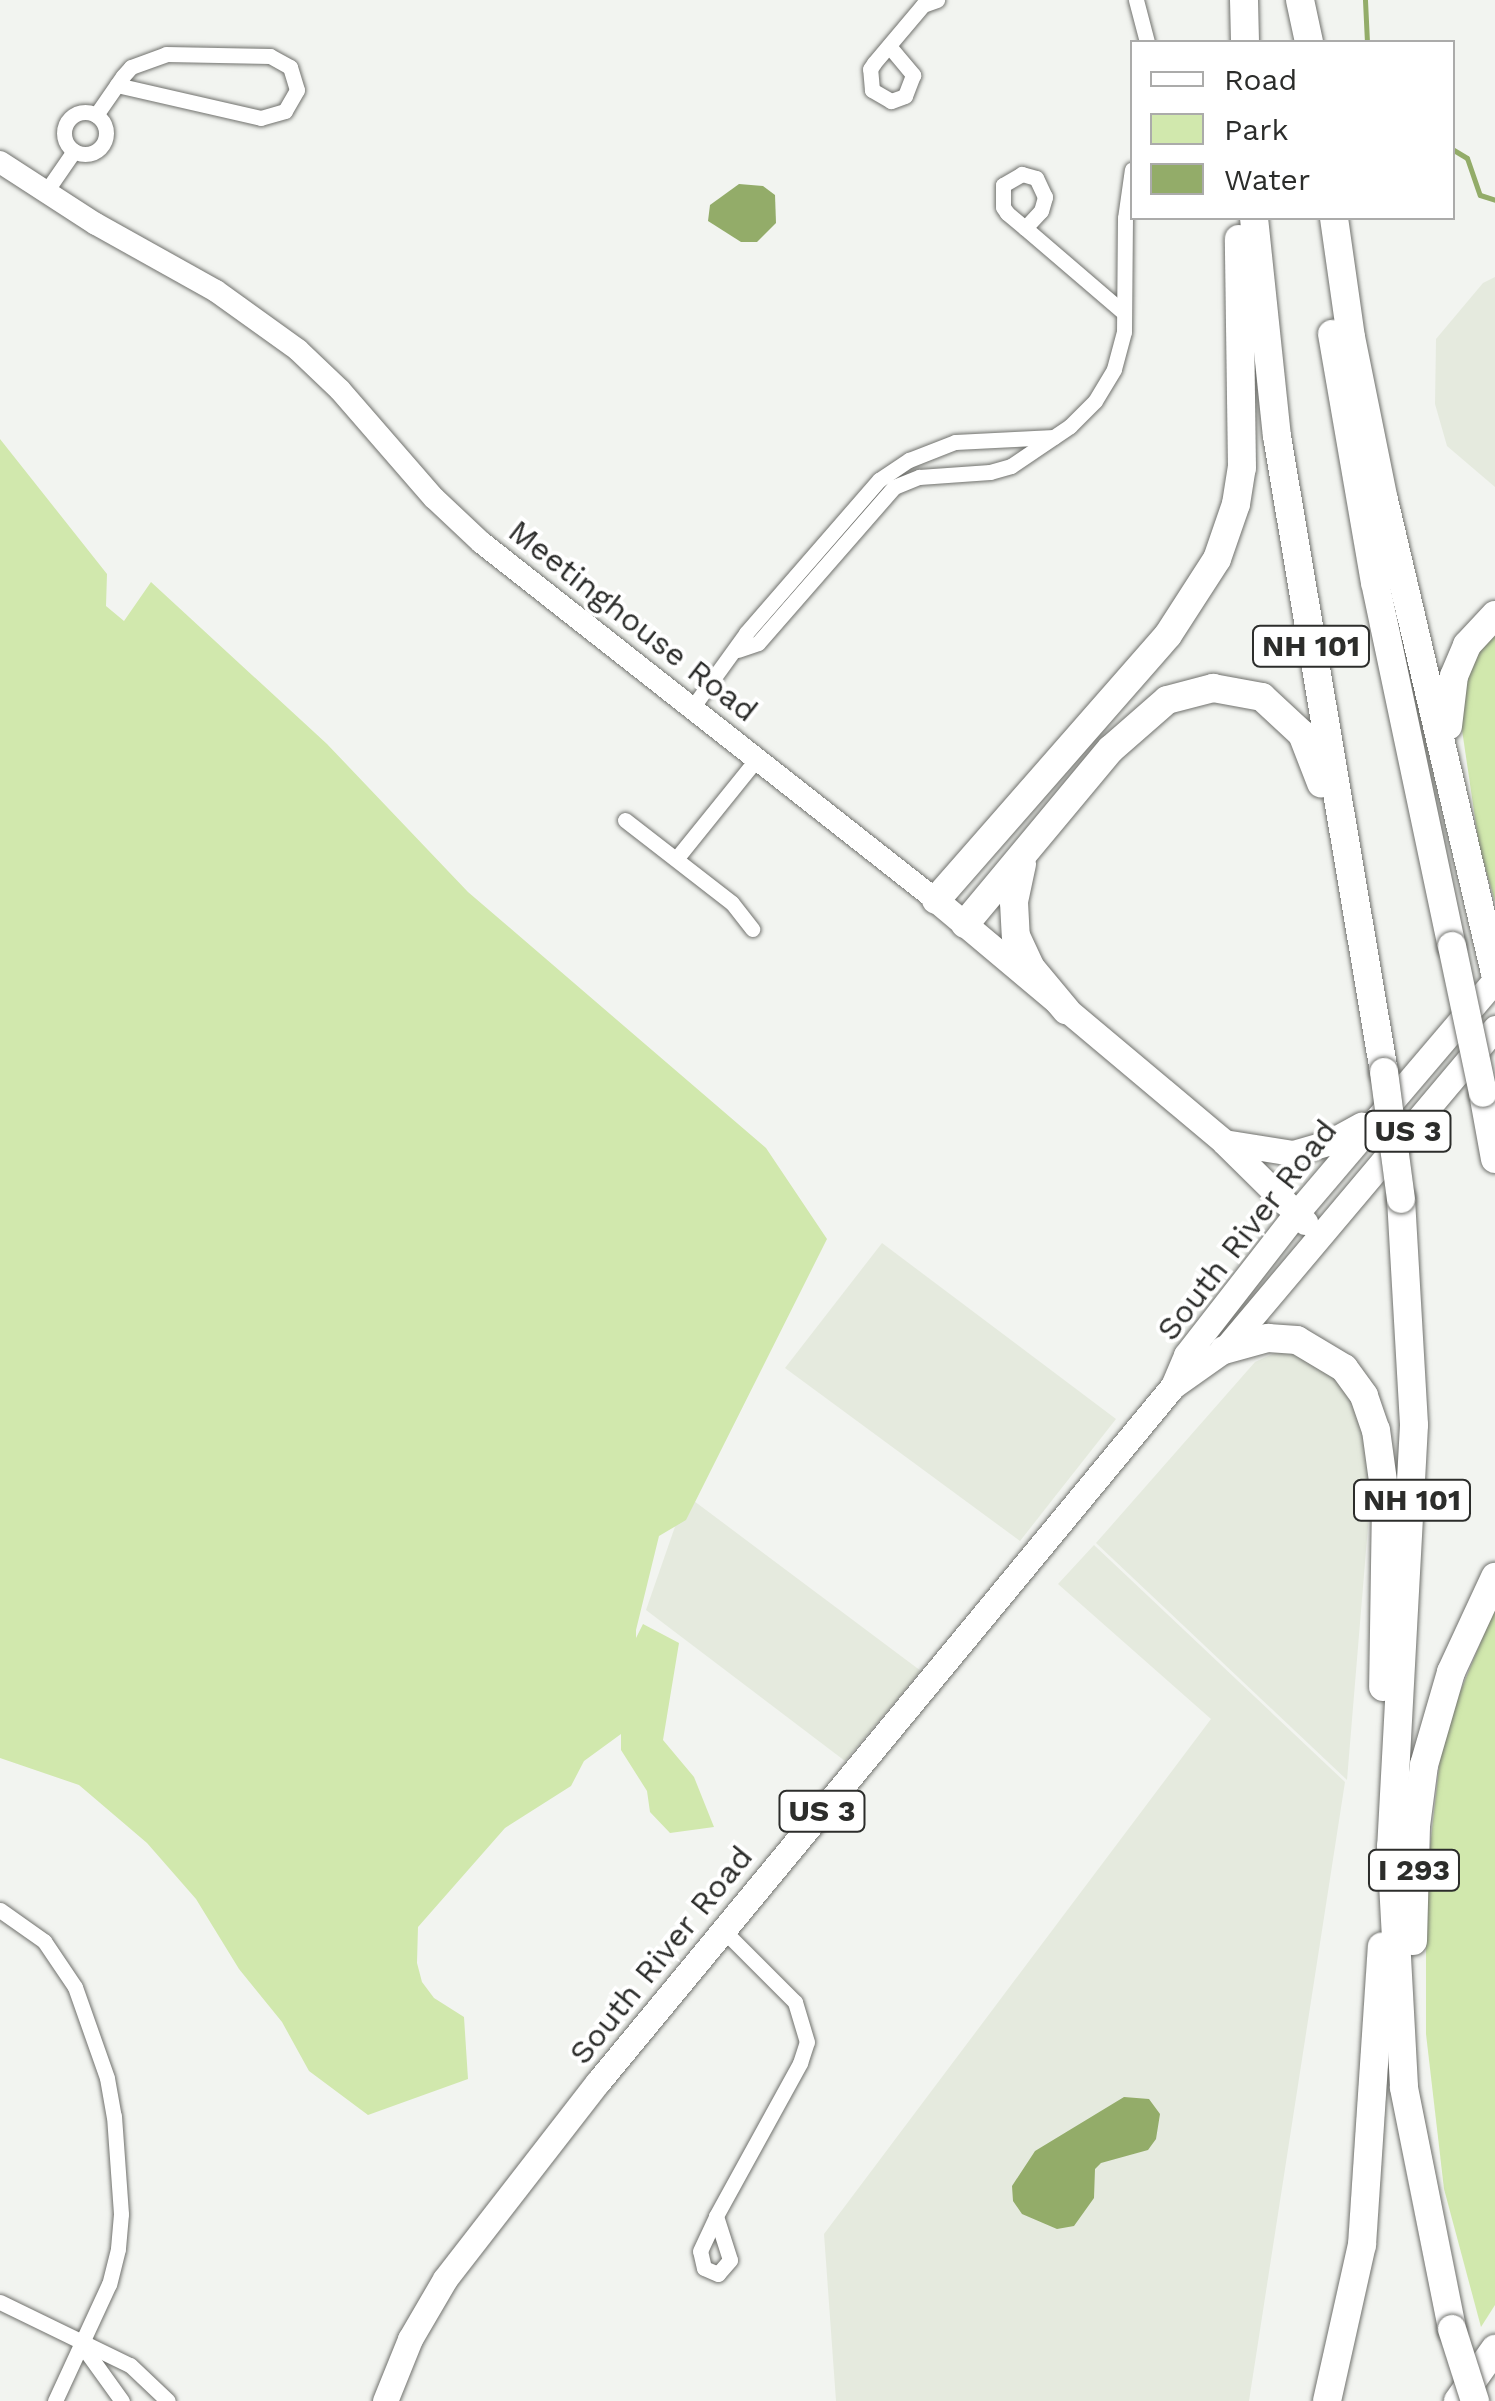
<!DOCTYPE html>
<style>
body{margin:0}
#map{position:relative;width:1495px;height:2401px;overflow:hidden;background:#f2f4f0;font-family:"Work Sans",sans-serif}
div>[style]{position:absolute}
.built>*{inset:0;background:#e5eade}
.green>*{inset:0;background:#d1e8ad}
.water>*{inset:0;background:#93ac69}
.stream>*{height:5px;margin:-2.5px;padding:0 2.5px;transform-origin:2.5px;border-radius:2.5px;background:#93ac69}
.roads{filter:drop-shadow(0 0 2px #70716d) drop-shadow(0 0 2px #70716d)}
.street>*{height:15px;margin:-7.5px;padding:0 7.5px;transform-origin:7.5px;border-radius:7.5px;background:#fff}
.street>.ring{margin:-7.5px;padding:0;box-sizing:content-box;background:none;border:15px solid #fff;border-radius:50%}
.secondary>*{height:22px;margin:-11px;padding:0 11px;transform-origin:11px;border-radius:11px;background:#fff}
.primary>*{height:25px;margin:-12.5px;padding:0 12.5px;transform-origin:12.5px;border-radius:12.5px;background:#fff}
.highway>*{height:28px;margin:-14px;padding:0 14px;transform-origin:14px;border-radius:14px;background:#fff}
.bridges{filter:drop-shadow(0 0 2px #70716d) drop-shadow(0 0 2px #70716d)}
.highway-bridge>*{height:28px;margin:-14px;padding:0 14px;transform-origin:14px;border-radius:14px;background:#fff}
span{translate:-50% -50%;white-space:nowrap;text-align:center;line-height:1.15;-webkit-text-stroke:8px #fff;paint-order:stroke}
.shield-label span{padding:2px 8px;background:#fff;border:2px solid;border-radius:8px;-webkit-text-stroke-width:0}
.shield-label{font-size:30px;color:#2c2d2b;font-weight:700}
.street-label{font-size:32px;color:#2c2d2b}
.legend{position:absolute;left:1130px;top:40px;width:325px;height:180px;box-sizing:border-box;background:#fff;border:2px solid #ababaa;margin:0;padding:12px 18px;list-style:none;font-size:30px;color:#2c2d2b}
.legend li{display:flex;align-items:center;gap:20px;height:50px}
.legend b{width:50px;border:2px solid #ababaa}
</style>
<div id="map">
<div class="built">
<div style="clip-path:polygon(1495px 277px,1495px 487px,1447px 446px,1435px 404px,1436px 339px,1483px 283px)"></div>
<div style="clip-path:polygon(882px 1243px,1116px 1419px,1020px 1541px,785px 1368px)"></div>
<div style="clip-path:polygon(1277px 1352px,1306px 1355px,1338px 1374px,1360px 1402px,1374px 1454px,1347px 1780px,1096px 1543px,1255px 1362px)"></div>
<div style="clip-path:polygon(686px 1495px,921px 1671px,845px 1761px,646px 1610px)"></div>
<div style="clip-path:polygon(1094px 1545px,1345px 1782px,1249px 2401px,836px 2401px,824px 2234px,1211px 1719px,1058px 1584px)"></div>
</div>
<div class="green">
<div style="clip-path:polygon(0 439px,107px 574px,106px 606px,124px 621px,151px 582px,327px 744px,468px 892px,766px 1148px,827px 1239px,686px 1520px,659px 1536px,636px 1630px,636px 1638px,643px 1624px,679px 1643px,663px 1740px,694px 1777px,714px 1827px,670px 1833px,650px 1812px,647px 1791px,621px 1750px,621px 1734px,584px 1761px,571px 1786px,505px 1828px,418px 1927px,417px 1963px,422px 1982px,434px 1998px,464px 2017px,468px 2079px,368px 2115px,309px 2071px,282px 2022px,239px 1969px,196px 1899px,147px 1843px,79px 1785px,0 1758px)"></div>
<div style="clip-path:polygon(1495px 633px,1495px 902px,1479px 845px,1461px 723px,1469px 662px)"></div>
<div style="clip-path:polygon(1495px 1608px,1495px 2305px,1481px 2327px,1444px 2189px,1426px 2034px,1426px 1882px,1443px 1733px)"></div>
</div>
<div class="water">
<div style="clip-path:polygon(739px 184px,763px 186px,775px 195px,776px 223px,757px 242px,741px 242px,708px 221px,710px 205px)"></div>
<div style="clip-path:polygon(1124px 2097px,1149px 2099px,1160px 2114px,1156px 2139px,1148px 2150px,1101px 2163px,1095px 2169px,1094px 2198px,1074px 2226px,1057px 2229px,1022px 2214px,1013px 2201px,1012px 2186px,1035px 2151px)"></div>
</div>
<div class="stream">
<div style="left:1365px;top:0;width:42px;rotate:87.3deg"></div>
<div style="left:1452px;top:149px;width:17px;rotate:31deg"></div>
<div style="left:1467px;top:158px;width:39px;rotate:71deg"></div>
<div style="left:1480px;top:195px;width:16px;rotate:18deg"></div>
</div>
<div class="roads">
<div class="street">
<div style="left:1136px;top:0;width:43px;rotate:75.3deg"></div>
<div style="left:889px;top:46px;width:38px;rotate:50deg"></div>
<div style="left:913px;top:75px;width:22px;rotate:111deg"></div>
<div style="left:905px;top:96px;width:15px;rotate:160deg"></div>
<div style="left:891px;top:101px;width:22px;rotate:-150deg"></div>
<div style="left:872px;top:90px;width:21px;rotate:-95deg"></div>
<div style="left:870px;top:69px;width:7px;rotate:-56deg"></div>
<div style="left:874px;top:63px;width:76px;rotate:-49.8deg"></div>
<div style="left:923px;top:5px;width:15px;rotate:-20deg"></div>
<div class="ring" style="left:64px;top:112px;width:27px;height:27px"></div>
<div style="left:96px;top:115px;width:47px;rotate:-55.3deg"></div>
<div style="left:123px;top:76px;width:12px;rotate:-48deg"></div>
<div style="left:131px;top:67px;width:37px;rotate:-20deg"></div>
<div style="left:166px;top:54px;width:104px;rotate:1.1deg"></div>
<div style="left:270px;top:56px;width:23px;rotate:29deg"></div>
<div style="left:290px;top:67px;width:24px;rotate:73deg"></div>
<div style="left:297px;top:90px;width:24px;rotate:120deg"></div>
<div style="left:285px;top:111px;width:25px;rotate:164deg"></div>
<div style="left:261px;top:118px;width:148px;rotate:-167.1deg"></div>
<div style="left:45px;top:193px;width:51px;rotate:-55.4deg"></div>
<div style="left:1025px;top:228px;width:23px;rotate:-47deg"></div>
<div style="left:1041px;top:211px;width:15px;rotate:-74deg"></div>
<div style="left:1045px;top:197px;width:21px;rotate:-115deg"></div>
<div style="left:1036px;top:178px;width:15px;rotate:-164deg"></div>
<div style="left:1022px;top:174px;width:22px;rotate:150deg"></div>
<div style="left:1003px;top:185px;width:22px;rotate:90deg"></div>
<div style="left:1003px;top:207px;width:7px;rotate:56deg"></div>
<div style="left:1007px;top:213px;width:23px;rotate:40deg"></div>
<div style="left:1025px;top:228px;width:130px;rotate:40.6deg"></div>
<div style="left:738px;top:650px;width:21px;rotate:-19deg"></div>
<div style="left:758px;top:643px;width:207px;rotate:-48.9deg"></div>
<div style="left:894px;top:487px;width:27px;rotate:-22deg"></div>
<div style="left:919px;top:477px;width:71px;rotate:-4deg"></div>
<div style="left:990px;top:472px;width:22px;rotate:-16deg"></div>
<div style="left:1011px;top:466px;width:71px;rotate:-34.1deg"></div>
<div style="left:1070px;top:426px;width:35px;rotate:-45deg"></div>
<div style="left:1095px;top:401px;width:37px;rotate:-59deg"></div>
<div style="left:1114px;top:369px;width:38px;rotate:-75deg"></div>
<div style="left:1124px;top:332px;width:114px;rotate:-89.5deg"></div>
<div style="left:1125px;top:218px;width:49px;rotate:-81.9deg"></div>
<div style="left:692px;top:708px;width:92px;rotate:-54.2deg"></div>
<div style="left:746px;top:633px;width:203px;rotate:-49deg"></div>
<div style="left:879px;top:480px;width:36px;rotate:-34deg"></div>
<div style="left:909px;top:460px;width:49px;rotate:-21.4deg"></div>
<div style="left:955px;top:442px;width:99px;rotate:-2.9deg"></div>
<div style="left:625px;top:820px;width:135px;rotate:37.8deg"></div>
<div style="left:732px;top:903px;width:33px;rotate:52deg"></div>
<div style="left:676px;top:859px;width:127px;rotate:-51.1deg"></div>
<div style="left:0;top:1910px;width:54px;rotate:35.2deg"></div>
<div style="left:44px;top:1941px;width:55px;rotate:56deg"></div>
<div style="left:75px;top:1987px;width:96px;rotate:70.6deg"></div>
<div style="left:107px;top:2078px;width:39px;rotate:80deg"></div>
<div style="left:114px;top:2116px;width:98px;rotate:85.9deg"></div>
<div style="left:121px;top:2214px;width:35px;rotate:95deg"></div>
<div style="left:118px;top:2249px;width:36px;rotate:104deg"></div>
<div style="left:109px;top:2284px;width:129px;rotate:114.8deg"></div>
<div style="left:716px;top:2216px;width:175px;rotate:-61.2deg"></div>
<div style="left:800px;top:2063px;width:22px;rotate:-72deg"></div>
<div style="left:807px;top:2042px;width:42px;rotate:-106.7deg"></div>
<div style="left:795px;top:2002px;width:100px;rotate:-135deg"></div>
<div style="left:716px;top:2216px;width:46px;rotate:72.3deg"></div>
<div style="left:730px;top:2260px;width:18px;rotate:131deg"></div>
<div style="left:718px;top:2274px;width:15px;rotate:-157deg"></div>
<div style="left:704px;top:2268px;width:17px;rotate:-103deg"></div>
<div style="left:700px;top:2251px;width:38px;rotate:-65deg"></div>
<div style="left:0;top:2302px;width:144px;rotate:25.9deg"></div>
<div style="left:130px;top:2365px;width:52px;rotate:43.5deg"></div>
<div style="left:81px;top:2344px;width:70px;rotate:54.3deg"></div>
</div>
<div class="secondary">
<div style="left:0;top:162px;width:114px;rotate:32.9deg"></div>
<div style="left:96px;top:224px;width:137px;rotate:29.2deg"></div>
<div style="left:216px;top:291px;width:101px;rotate:35.7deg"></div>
<div style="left:298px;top:350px;width:58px;rotate:43.6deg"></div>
<div style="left:340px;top:390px;width:143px;rotate:49deg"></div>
<div style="left:434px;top:498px;width:66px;rotate:43.2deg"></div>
<div style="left:482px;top:543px;width:578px;rotate:38.18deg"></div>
</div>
<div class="primary">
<div style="left:936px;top:900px;width:376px;rotate:40deg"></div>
<div style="left:1224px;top:1142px;width:114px;rotate:44.6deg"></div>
<div style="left:1224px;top:1142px;width:70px;rotate:9.1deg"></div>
<div style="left:1293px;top:1153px;width:36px;rotate:-16deg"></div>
<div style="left:1328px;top:1143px;width:38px;rotate:-29deg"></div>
<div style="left:1173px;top:1386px;width:34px;rotate:-67deg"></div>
<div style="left:1186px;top:1355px;width:177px;rotate:-52.1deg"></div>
<div style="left:1295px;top:1215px;width:309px;rotate:-49.6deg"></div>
<div style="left:385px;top:2401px;width:67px;rotate:-68deg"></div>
<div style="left:410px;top:2339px;width:69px;rotate:-59.7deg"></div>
<div style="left:445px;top:2279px;width:249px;rotate:-52.2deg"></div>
<div style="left:598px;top:2082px;width:903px;rotate:-50.44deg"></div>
<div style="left:1173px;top:1386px;width:62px;rotate:-35.2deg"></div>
<div style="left:1224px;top:1350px;width:421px;rotate:-49.9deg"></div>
</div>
<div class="highway">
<div style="left:1244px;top:0;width:42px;rotate:88.6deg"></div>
<div style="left:1300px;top:0;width:43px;rotate:77.9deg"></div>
<div style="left:1254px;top:218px;width:219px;rotate:84deg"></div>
<div style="left:1277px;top:436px;width:645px;rotate:80.45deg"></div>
<div style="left:1334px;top:218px;width:120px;rotate:81.9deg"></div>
<div style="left:1351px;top:337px;width:166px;rotate:78.6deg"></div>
<div style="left:1384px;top:500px;width:485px;rotate:76.8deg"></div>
<div style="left:1332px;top:334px;width:252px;rotate:80.2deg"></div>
<div style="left:1375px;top:582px;width:372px;rotate:78.1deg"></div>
<div style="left:1448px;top:726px;width:50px;rotate:-83.2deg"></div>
<div style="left:1454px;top:676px;width:34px;rotate:-67deg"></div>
<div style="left:1467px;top:645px;width:41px;rotate:-47deg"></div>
<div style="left:1022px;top:864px;width:39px;rotate:102deg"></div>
<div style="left:1014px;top:902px;width:34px;rotate:87deg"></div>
<div style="left:1016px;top:936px;width:35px;rotate:65deg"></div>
<div style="left:1031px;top:968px;width:55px;rotate:50.2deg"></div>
<div style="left:936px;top:900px;width:352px;rotate:-48.8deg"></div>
<div style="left:1168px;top:635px;width:90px;rotate:-57.2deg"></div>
<div style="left:1217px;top:559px;width:58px;rotate:-70.9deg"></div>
<div style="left:1236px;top:504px;width:36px;rotate:-81deg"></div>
<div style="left:1242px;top:468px;width:229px;rotate:-90.8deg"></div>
<div style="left:965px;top:924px;width:228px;rotate:-50.2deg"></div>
<div style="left:1111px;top:749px;width:74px;rotate:-41.2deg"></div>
<div style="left:1167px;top:700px;width:48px;rotate:-14.6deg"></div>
<div style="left:1213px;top:688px;width:50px;rotate:10.4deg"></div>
<div style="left:1262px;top:697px;width:54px;rotate:42.8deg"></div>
<div style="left:1302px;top:734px;width:53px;rotate:68.8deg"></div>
<div style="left:1483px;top:1093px;width:67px;rotate:79.7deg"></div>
<div style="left:1401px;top:1199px;width:226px;rotate:86.7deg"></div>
<div style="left:1414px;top:1425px;width:422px;rotate:93.1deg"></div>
<div style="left:1391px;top:1846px;width:242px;rotate:86.9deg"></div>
<div style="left:1404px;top:2088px;width:246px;rotate:78.7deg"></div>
<div style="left:1224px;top:1350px;width:46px;rotate:-15.3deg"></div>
<div style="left:1268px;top:1338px;width:29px;rotate:4deg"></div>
<div style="left:1297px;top:1340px;width:55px;rotate:30.8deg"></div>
<div style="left:1344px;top:1368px;width:34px;rotate:54deg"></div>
<div style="left:1364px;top:1396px;width:36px;rotate:71deg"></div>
<div style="left:1376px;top:1430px;width:74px;rotate:82.2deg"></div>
<div style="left:1386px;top:1503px;width:184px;rotate:90.9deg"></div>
<div style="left:1413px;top:1941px;width:115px;rotate:-88.5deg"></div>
<div style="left:1416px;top:1826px;width:62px;rotate:-82.5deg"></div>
<div style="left:1424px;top:1765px;width:97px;rotate:-73.8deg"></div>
<div style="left:1451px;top:1672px;width:105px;rotate:-65.1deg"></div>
<div style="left:1327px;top:2401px;width:160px;rotate:-77.4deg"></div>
<div style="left:1362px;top:2245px;width:299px;rotate:-86.2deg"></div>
<div style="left:1458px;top:2401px;width:64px;rotate:-54.6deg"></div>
</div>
</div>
<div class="bridges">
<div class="highway-bridge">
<div style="left:1452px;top:946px;width:150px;rotate:78.1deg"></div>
<div style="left:1384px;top:1072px;width:128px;rotate:82.4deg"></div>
<div style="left:1452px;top:2329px;width:76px;rotate:72.3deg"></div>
</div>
</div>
<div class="shield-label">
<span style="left:1311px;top:646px">NH 101</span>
<span style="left:1408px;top:1131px">US 3</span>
<span style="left:1412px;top:1500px">NH 101</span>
<span style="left:822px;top:1811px">US 3</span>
<span style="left:1414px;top:1870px">I 293</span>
</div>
<div class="street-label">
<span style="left:633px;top:621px;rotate:38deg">Meetinghouse Road</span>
<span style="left:1247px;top:1230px;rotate:-52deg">South River Road</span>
<span style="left:661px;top:1955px;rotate:-51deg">South River Road</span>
</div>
<ul class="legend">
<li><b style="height:12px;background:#fff"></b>Road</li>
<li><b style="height:28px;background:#d1e8ad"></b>Park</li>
<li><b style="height:28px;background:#93ac69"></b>Water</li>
</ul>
</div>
